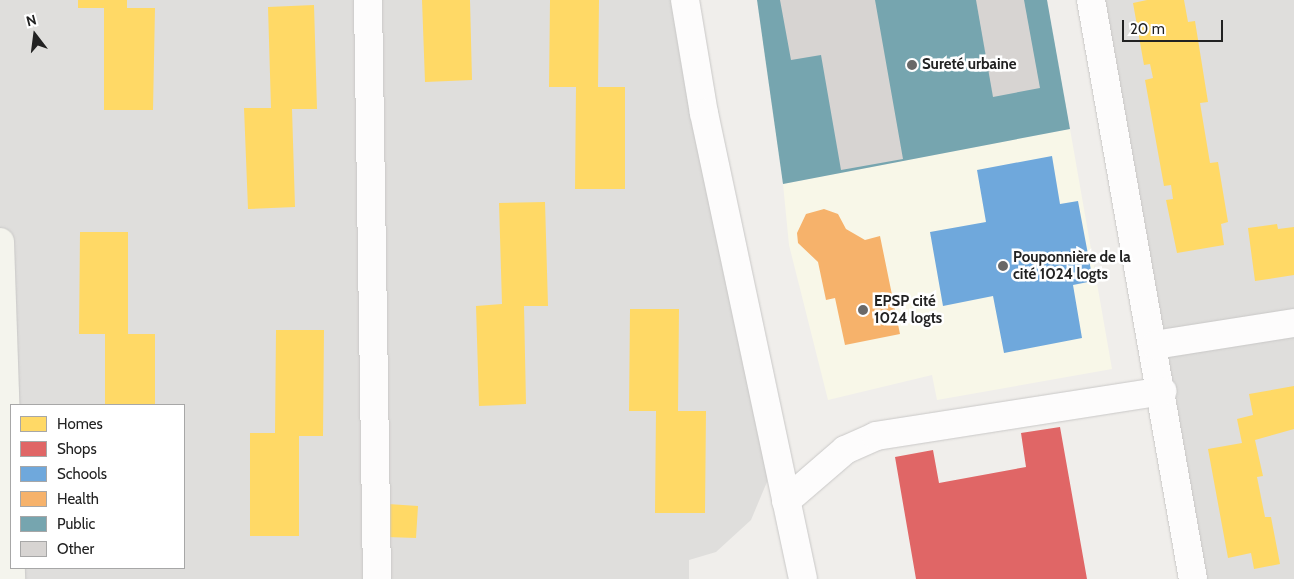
<!DOCTYPE html>
<meta charset="utf-8">
<style>
body{margin:0}
#map{position:relative;width:1294px;height:579px;overflow:hidden;background:#f0eeeb;font-family:Cabin,sans-serif}
div>[style]{position:absolute}
.residential>*{inset:0;background:#dfdedc}
.education>*{inset:0;background:#f8f7e8}
.homes>*{inset:0;background:#ffd966}
.shops>*{inset:0;background:#e06666}
.schools>*{inset:0;background:#6fa8dc}
.health>*{inset:0;background:#f6b26b}
.public>*{inset:0;background:#76a5af}
.building>*{inset:0;background:#d7d4d2}
.roads{filter:drop-shadow(0 0 1px #c9c8c7) drop-shadow(0 0 1px #c9c8c7)}
.street>*{height:28px;margin:-14px;padding:0 14px;transform-origin:14px;border-radius:14px;background:#fdfcfc}
.secondary>*{height:28px;margin:-14px;padding:0 14px;transform-origin:14px;border-radius:14px;background:#f4f4ed}
.dots>*{width:14px;height:14px;translate:-50% -50%;box-sizing:border-box;border:2px solid #fff;border-radius:50%}
span{translate:-50% -50%;white-space:nowrap;text-align:center;line-height:1.15;-webkit-text-stroke:5px #fff;paint-order:stroke}
.poi-label{font-size:15px;color:#222;font-weight:700}
.left{translate:0 -50%;text-align:left}
.legend{position:absolute;left:10px;top:404px;width:175px;height:165px;box-sizing:border-box;background:#fff;border:1px solid #a7a7a7;margin:0;padding:6px 9px;list-style:none;font-size:15px;color:#222}
.legend li{display:flex;align-items:center;gap:10px;height:25px}
.legend b{width:25px;border:1px solid #a7a7a7}
.north{position:absolute;left:10px;top:10px;width:50px;height:50px;-webkit-text-stroke:4px #fff;paint-order:stroke;rotate:345deg;font-size:14px;font-weight:700;line-height:20px;text-align:center;color:#222}
.north::after{content:'';display:block;margin:auto;width:18px;height:22px;background:#222;clip-path:polygon(50% 0,100% 100%,50% 72%,0 100%)}
.scale{position:absolute;left:1122px;top:20px;width:101px;height:22px;box-sizing:border-box;border:2px solid #222;border-top:0;padding-left:6px;font-size:15px;line-height:18px;white-space:nowrap;color:#222;-webkit-text-stroke:4px #fff;paint-order:stroke}
</style>
<div id="map">
<div class="residential">
<div style="clip-path:polygon(evenodd,0 0,685px 0,777px 458px,751px 520px,716px 552px,689px 560px,689px 579px,0 579px,0 0,11px 405px,184px 405px,184px 568px,11px 568px,11px 405px)"></div>
<div style="clip-path:polygon(1091px 0,1294px 0,1294px 579px,1193px 579px)"></div>
</div>
<div class="education">
<div style="clip-path:polygon(1070px 129px,1112px 369px,937px 400px,932px 375px,828px 400px,789px 245px,783px 184px)"></div>
</div>
<div class="homes">
<div style="clip-path:polygon(78px 0,127px 0,127px 8px,155px 8px,153px 110px,104px 110px,104px 8px,78px 8px)"></div>
<div style="clip-path:polygon(422px 0,470px 0,472px 80px,425px 82px)"></div>
<div style="clip-path:polygon(550px 0,599px 0,598px 87px,625px 87px,625px 189px,575px 189px,576px 87px,549px 87px)"></div>
<div style="clip-path:polygon(1147px 0,1184px 0,1188px 22px,1195px 21px,1208px 102px,1200px 103px,1210px 163px,1218px 162px,1228px 222px,1221px 224px,1224px 245px,1177px 253px,1166px 200px,1173px 199px,1171px 185px,1164px 186px,1145px 80px,1153px 78px,1150px 64px,1144px 65px,1133px 3px)"></div>
<div style="clip-path:polygon(314px 5px,317px 109px,292px 109px,295px 207px,248px 209px,244px 108px,271px 108px,268px 7px)"></div>
<div style="clip-path:polygon(545px 202px,548px 306px,524px 306px,526px 404px,479px 406px,476px 306px,502px 304px,499px 203px)"></div>
<div style="clip-path:polygon(1277px 224px,1278px 229px,1294px 227px,1294px 275px,1255px 281px,1248px 228px)"></div>
<div style="clip-path:polygon(80px 232px,128px 232px,128px 334px,155px 334px,155px 405px,105px 405px,105px 334px,79px 334px)"></div>
<div style="clip-path:polygon(630px 309px,679px 309px,678px 411px,706px 411px,705px 513px,655px 513px,656px 411px,629px 411px)"></div>
<div style="clip-path:polygon(276px 330px,324px 330px,323px 436px,299px 436px,299px 536px,250px 536px,250px 433px,275px 433px)"></div>
<div style="clip-path:polygon(1294px 386px,1294px 429px,1255px 440px,1263px 476px,1257px 477px,1265px 517px,1271px 517px,1280px 564px,1254px 569px,1251px 553px,1228px 558px,1208px 449px,1242px 443px,1237px 419px,1253px 415px,1249px 394px)"></div>
<div style="clip-path:polygon(388px 504px,418px 506px,416px 538px,387px 537px)"></div>
</div>
<div class="shops">
<div style="clip-path:polygon(1060px 427px,1087px 579px,916px 579px,895px 457px,933px 450px,939px 483px,1026px 467px,1021px 433px)"></div>
</div>
<div class="schools">
<div style="clip-path:polygon(1052px 156px,1060px 204px,1078px 201px,1093px 281px,1073px 285px,1082px 338px,1004px 353px,993px 296px,943px 306px,930px 232px,986px 222px,977px 170px)"></div>
</div>
<div class="health">
<div style="clip-path:polygon(824px 209px,838px 214px,846px 229px,865px 240px,880px 236px,900px 334px,845px 345px,835px 298px,826px 300px,818px 262px,798px 243px,797px 233px,806px 214px)"></div>
</div>
<div class="public">
<div style="clip-path:polygon(757px 0,1047px 0,1070px 129px,783px 184px)"></div>
</div>
<div class="building">
<div style="clip-path:polygon(780px 0,875px 0,903px 159px,841px 170px,821px 55px,791px 60px)"></div>
<div style="clip-path:polygon(976px 0,1024px 0,1040px 88px,993px 97px)"></div>
</div>
<div class="roads">
<div class="street">
<div style="left:368px;top:0;width:579px;rotate:89.11deg"></div>
<div style="left:685px;top:0;width:115px;rotate:80.5deg"></div>
<div style="left:704px;top:113px;width:476px;rotate:78deg"></div>
<div style="left:1091px;top:0;width:588px;rotate:80.01deg"></div>
<div style="left:1155px;top:345px;width:141px;rotate:-9deg"></div>
<div style="left:786px;top:501px;width:78px;rotate:-40.8deg"></div>
<div style="left:845px;top:450px;width:34px;rotate:-24deg"></div>
<div style="left:876px;top:436px;width:290px;rotate:-8.9deg"></div>
</div>
<div class="secondary">
<div style="left:0;top:242px;width:337px;rotate:88.1deg"></div>
</div>
</div>
<div class="dots">
<div style="left:912px;top:65px;background:#6a6968"></div>
<div style="left:1003px;top:266px;background:#6a6968"></div>
<div style="left:863px;top:310px;background:#6a6968"></div>
</div>
<div class="poi-label">
<span class="left" style="left:922px;top:65px">Sureté urbaine</span>
<span class="left" style="left:1013px;top:266px">Pouponnière de la<br>cité 1024 logts</span>
<span class="left" style="left:874px;top:310px">EPSP cité<br>1024 logts</span>
</div>
<ul class="legend">
<li><b style="height:14px;background:#ffd966"></b>Homes</li>
<li><b style="height:14px;background:#e06666"></b>Shops</li>
<li><b style="height:14px;background:#6fa8dc"></b>Schools</li>
<li><b style="height:14px;background:#f6b26b"></b>Health</li>
<li><b style="height:14px;background:#76a5af"></b>Public</li>
<li><b style="height:14px;background:#d7d4d2"></b>Other</li>
</ul>
<div class="north">N</div>
<div class="scale">20 m</div>
</div>
